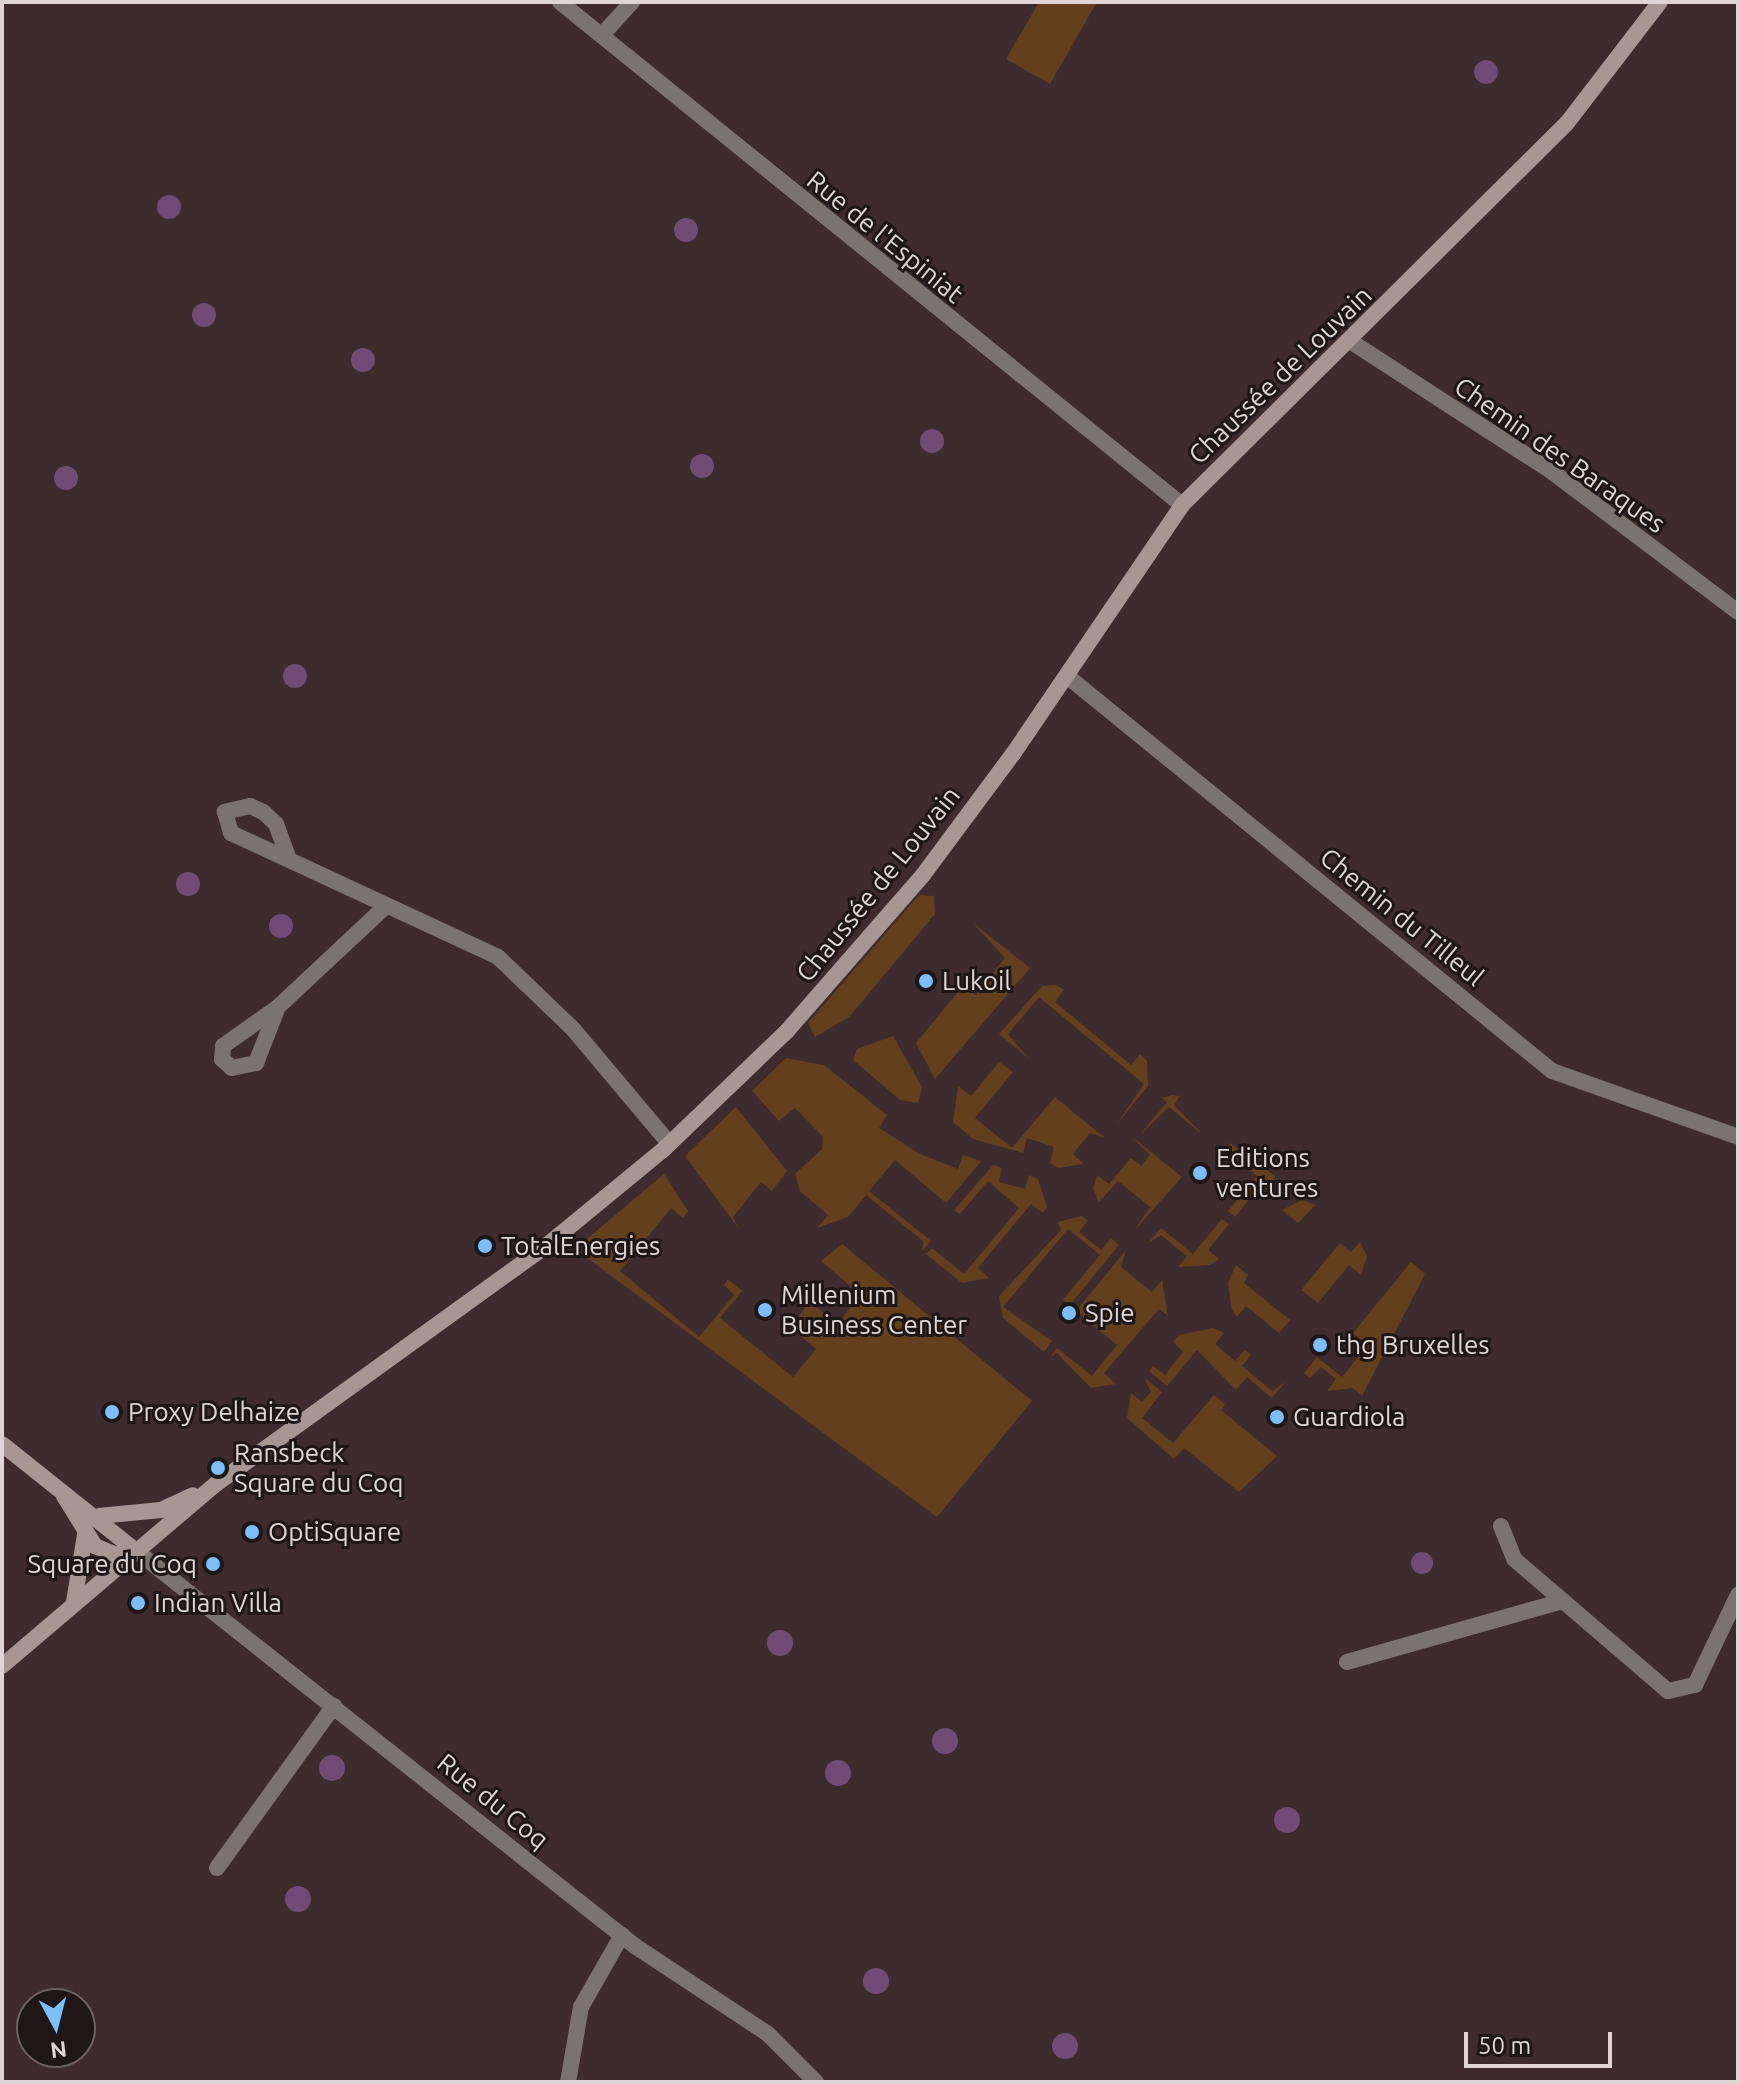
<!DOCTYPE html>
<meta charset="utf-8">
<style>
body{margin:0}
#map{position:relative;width:1740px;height:2084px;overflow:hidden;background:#3e2b2d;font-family:Ubuntu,sans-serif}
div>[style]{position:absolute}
.green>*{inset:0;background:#633f1e}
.water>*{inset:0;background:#704b76}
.round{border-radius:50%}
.street>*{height:16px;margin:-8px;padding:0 8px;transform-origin:8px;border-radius:8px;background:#7c7370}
.secondary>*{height:16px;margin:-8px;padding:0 8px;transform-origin:8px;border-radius:8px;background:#a69793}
.dots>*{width:22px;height:22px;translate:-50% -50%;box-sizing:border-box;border:4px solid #1f1617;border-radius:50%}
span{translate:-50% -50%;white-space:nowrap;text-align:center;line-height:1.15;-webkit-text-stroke:6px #1f1617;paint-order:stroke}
.street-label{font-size:26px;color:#e0d4d5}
.poi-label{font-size:26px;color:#e0d4d5}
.left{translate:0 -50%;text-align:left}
.right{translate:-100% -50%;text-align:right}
.frame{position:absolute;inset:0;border:4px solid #e0d4d5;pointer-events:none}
.north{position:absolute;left:16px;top:1988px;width:80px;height:80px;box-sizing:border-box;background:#1f1617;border:2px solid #6c6263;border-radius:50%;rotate:173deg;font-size:22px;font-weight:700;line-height:32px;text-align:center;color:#e0d4d5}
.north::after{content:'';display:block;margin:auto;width:28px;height:36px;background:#7cbef9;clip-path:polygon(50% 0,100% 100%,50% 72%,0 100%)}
.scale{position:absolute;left:1464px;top:2032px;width:148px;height:36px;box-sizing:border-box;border:4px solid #e0d4d5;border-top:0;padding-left:10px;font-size:24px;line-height:28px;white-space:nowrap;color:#e0d4d5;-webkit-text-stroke:6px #1f1617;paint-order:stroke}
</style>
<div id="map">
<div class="green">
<div style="clip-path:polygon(1039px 2px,1097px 2px,1050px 84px,1006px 59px)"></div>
<div style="clip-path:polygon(919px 895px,934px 896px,935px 914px,849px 1017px,815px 1037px,808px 1023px)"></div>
<div style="clip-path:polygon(973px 923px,1030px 968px,935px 1079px,916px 1043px,963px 986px,975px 995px,1005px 958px)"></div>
<div style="clip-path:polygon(1056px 985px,1064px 990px,1055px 1002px,1131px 1065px,1140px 1054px,1147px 1061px,1148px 1086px,1116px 1125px,1144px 1084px,1039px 997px,1008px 1034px,1029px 1059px,999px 1034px,1042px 986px)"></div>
<div style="clip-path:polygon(893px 1036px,922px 1087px,918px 1103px,900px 1100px,853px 1060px,857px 1049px)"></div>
<div style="clip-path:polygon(786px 1058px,824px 1065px,887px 1115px,879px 1128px,920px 1154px,958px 1169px,963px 1155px,981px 1161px,946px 1203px,895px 1160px,869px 1191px,931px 1241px,922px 1251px,923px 1241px,866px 1195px,848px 1217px,817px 1228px,828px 1215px,800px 1191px,795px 1174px,822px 1149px,823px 1137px,795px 1108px,779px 1121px,752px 1091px)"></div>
<div style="clip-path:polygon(999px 1062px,1013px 1072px,975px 1118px,1012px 1148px,1055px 1097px,1105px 1138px,1090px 1133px,1073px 1154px,1084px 1164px,1058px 1168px,1050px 1163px,1054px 1147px,1027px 1138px,1023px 1153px,973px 1139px,953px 1122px,958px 1086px,971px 1096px)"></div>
<div style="clip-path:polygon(1172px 1095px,1180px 1096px,1174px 1105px,1203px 1135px,1169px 1107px,1139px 1136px,1167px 1102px,1162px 1098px)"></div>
<div style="clip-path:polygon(736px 1107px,787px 1171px,772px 1191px,761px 1182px,733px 1217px,739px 1229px,685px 1156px)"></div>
<div style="clip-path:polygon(1130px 1135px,1182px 1177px,1134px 1231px,1150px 1207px,1118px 1181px,1099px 1202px,1093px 1189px,1097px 1175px,1109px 1184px,1131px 1158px,1141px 1166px,1150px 1155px)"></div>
<div style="clip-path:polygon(1230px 1143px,1275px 1176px,1273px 1194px,1261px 1185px,1235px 1217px,1228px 1211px,1257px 1176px,1226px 1150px)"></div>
<div style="clip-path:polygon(993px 1165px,1002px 1168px,999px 1182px,1025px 1189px,1029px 1175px,1038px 1179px,1047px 1207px,1043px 1213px,1031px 1204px,978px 1268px,989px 1278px,962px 1283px,926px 1254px,932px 1248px,964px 1274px,1019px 1208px,988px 1181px,960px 1214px,954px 1210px)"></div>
<div style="clip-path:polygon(664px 1174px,688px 1211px,683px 1218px,671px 1208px,620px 1271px,699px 1337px,734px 1295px,724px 1285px,728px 1279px,742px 1291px,720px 1318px,793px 1377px,816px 1349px,790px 1327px,810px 1302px,837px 1324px,861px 1295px,821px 1261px,842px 1244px,1032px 1401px,937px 1517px,575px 1249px)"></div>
<div style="clip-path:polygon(1302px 1200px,1316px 1205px,1298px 1223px,1282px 1210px)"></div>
<div style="clip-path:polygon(1081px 1216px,1088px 1220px,1079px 1232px,1101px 1250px,1111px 1238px,1119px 1245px,1070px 1305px,1063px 1300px,1100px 1255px,1068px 1229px,1003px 1307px,1052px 1341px,1044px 1352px,1003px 1318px,999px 1296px,1061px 1230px,1058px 1222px)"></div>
<div style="clip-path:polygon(1222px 1219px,1229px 1224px,1208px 1250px,1219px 1259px,1210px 1265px,1178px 1267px,1187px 1256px,1161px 1235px,1148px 1243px,1161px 1228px,1193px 1254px)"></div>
<div style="clip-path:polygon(1360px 1242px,1367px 1256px,1361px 1275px,1349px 1265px,1318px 1303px,1301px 1290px,1340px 1243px,1351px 1252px)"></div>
<div style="clip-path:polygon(1126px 1250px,1121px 1267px,1152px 1292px,1162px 1280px,1168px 1316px,1159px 1309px,1104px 1373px,1116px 1384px,1091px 1388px,1057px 1353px,1050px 1357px,1057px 1348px,1092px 1376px,1117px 1345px,1076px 1311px)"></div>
<div style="clip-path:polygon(1411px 1262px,1425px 1274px,1362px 1396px,1353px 1388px,1327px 1391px,1336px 1379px,1321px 1367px,1310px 1378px,1304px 1373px,1317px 1357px,1342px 1377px,1368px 1345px,1353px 1333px)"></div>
<div style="clip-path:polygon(1236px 1265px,1248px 1275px,1244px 1283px,1290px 1320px,1279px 1333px,1246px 1306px,1237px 1317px,1232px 1310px,1228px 1283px)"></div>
<div style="clip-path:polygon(1213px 1328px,1224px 1333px,1215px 1344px,1235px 1361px,1245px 1350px,1251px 1355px,1242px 1366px,1272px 1391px,1285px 1382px,1272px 1398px,1247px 1377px,1236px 1390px,1197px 1350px,1167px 1386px,1149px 1371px,1153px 1366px,1165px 1375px,1183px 1352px,1173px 1342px,1179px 1335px)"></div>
<div style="clip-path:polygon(1144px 1377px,1162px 1392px,1142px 1418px,1173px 1443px,1214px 1395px,1225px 1404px,1221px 1410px,1277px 1456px,1239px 1492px,1184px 1448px,1174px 1459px,1127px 1418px,1131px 1393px,1142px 1402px,1151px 1392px)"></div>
</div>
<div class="water">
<div class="round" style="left:1474px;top:60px;width:24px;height:24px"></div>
<div class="round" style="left:157px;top:195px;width:24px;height:24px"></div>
<div class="round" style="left:674px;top:218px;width:24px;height:24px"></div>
<div class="round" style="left:192px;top:303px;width:24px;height:24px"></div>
<div class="round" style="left:351px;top:348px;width:24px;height:24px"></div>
<div class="round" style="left:920px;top:429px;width:24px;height:24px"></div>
<div class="round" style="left:690px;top:454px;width:24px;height:24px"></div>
<div class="round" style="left:54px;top:466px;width:24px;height:24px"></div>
<div class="round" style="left:283px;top:664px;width:24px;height:24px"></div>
<div class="round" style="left:176px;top:872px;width:24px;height:24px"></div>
<div class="round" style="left:269px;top:914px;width:24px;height:24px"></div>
<div class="round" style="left:1411px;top:1552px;width:22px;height:22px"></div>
<div class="round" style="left:767px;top:1630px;width:26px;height:26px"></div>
<div class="round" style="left:932px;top:1728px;width:26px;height:26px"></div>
<div class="round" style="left:319px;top:1755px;width:26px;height:26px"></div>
<div class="round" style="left:825px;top:1760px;width:26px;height:26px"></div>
<div class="round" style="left:1274px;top:1807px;width:26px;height:26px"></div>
<div class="round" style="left:285px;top:1886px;width:26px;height:26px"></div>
<div class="round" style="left:863px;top:1968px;width:26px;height:26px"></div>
<div class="round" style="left:1052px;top:2033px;width:26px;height:26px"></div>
</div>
<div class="street">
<div style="left:560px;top:2px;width:800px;rotate:38.96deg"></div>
<div style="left:602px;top:35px;width:45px;rotate:-47.7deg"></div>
<div style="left:1350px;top:341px;width:239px;rotate:32.9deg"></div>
<div style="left:1551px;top:471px;width:234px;rotate:37deg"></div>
<div style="left:1067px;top:676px;width:625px;rotate:39.16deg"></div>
<div style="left:1552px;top:1071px;width:197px;rotate:19.5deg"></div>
<div style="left:288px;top:857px;width:35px;rotate:-110deg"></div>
<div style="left:276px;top:824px;width:18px;rotate:-137deg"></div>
<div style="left:263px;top:812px;width:14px;rotate:-155deg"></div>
<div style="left:250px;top:806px;width:26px;rotate:167deg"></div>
<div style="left:225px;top:812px;width:22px;rotate:74deg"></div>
<div style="left:231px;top:833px;width:294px;rotate:24.9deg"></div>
<div style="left:498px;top:957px;width:104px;rotate:43.8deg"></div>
<div style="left:573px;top:1029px;width:149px;rotate:49.9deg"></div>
<div style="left:278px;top:1007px;width:67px;rotate:144.7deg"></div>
<div style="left:223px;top:1046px;width:13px;rotate:94deg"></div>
<div style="left:222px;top:1059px;width:13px;rotate:42deg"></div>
<div style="left:232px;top:1068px;width:25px;rotate:-12deg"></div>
<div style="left:256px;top:1063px;width:60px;rotate:-68.6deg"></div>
<div style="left:278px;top:1007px;width:148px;rotate:-43.1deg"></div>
<div style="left:1501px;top:1526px;width:35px;rotate:68deg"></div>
<div style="left:1514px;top:1559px;width:203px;rotate:40.6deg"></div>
<div style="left:1668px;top:1691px;width:28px;rotate:-13deg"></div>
<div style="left:1695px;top:1685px;width:100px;rotate:-64.5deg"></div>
<div style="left:135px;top:1550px;width:638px;rotate:38.38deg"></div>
<div style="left:635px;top:1946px;width:159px;rotate:33.5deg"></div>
<div style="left:768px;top:2034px;width:68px;rotate:45deg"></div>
<div style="left:1347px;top:1662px;width:220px;rotate:-15.8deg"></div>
<div style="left:217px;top:1868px;width:200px;rotate:-54.2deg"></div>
<div style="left:568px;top:2082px;width:76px;rotate:-80.2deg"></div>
<div style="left:581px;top:2007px;width:83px;rotate:-60.3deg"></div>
</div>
<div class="secondary">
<div style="left:2px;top:1444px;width:170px;rotate:38.6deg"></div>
<div style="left:64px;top:1496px;width:59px;rotate:58.2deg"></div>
<div style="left:95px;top:1546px;width:23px;rotate:23deg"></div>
<div style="left:116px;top:1555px;width:19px;rotate:-16deg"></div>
<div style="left:99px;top:1516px;width:62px;rotate:-5.5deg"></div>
<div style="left:161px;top:1510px;width:35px;rotate:-25deg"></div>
<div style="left:74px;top:1602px;width:68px;rotate:-80.7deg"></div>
<div style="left:2px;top:1666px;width:281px;rotate:-40.4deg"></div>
<div style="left:216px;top:1484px;width:407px;rotate:-35.8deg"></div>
<div style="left:546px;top:1246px;width:153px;rotate:-39.4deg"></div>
<div style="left:664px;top:1149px;width:170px;rotate:-43.8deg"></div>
<div style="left:787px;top:1031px;width:207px;rotate:-48.9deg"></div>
<div style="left:923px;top:875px;width:151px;rotate:-53.4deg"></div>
<div style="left:1013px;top:754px;width:301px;rotate:-55.8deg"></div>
<div style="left:1182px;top:505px;width:542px;rotate:-44.78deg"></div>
<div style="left:1567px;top:123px;width:153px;rotate:-52.5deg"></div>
</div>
<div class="dots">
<div style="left:926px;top:981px;background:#7cbef9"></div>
<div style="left:1200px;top:1173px;background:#7cbef9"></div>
<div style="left:485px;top:1246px;background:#7cbef9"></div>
<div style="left:765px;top:1310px;background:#7cbef9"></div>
<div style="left:1069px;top:1313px;background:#7cbef9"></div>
<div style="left:1320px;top:1345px;background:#7cbef9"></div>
<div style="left:112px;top:1412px;background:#7cbef9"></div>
<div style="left:1277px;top:1417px;background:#7cbef9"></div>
<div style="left:218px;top:1468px;background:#7cbef9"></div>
<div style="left:252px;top:1532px;background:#7cbef9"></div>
<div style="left:213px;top:1564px;background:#7cbef9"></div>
<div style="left:138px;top:1603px;background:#7cbef9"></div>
</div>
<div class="street-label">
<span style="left:885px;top:237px;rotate:39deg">Rue de l'Espiniat</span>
<span style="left:1280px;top:375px;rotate:-44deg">Chaussée de Louvain</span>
<span style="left:1560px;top:455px;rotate:35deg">Chemin des Baraques</span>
<span style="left:878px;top:884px;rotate:-51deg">Chaussée de Louvain</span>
<span style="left:1402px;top:917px;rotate:39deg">Chemin du Tilleul</span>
<span style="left:493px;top:1801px;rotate:39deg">Rue du Coq</span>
</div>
<div class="poi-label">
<span class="left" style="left:942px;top:981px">Lukoil</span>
<span class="left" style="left:1216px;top:1173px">Editions<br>ventures</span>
<span class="left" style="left:501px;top:1246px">TotalEnergies</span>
<span class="left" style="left:781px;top:1310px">Millenium<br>Business Center</span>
<span class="left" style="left:1085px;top:1313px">Spie</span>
<span class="left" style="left:1336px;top:1345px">thg Bruxelles</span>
<span class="left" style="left:128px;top:1412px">Proxy Delhaize</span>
<span class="left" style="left:1293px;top:1417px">Guardiola</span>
<span class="left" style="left:234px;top:1468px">Ransbeck<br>Square du Coq</span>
<span class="left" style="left:268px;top:1532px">OptiSquare</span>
<span class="right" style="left:197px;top:1564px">Square du Coq</span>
<span class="left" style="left:154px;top:1603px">Indian Villa</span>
</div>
<div class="frame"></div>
<div class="north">N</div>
<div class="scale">50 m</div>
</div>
